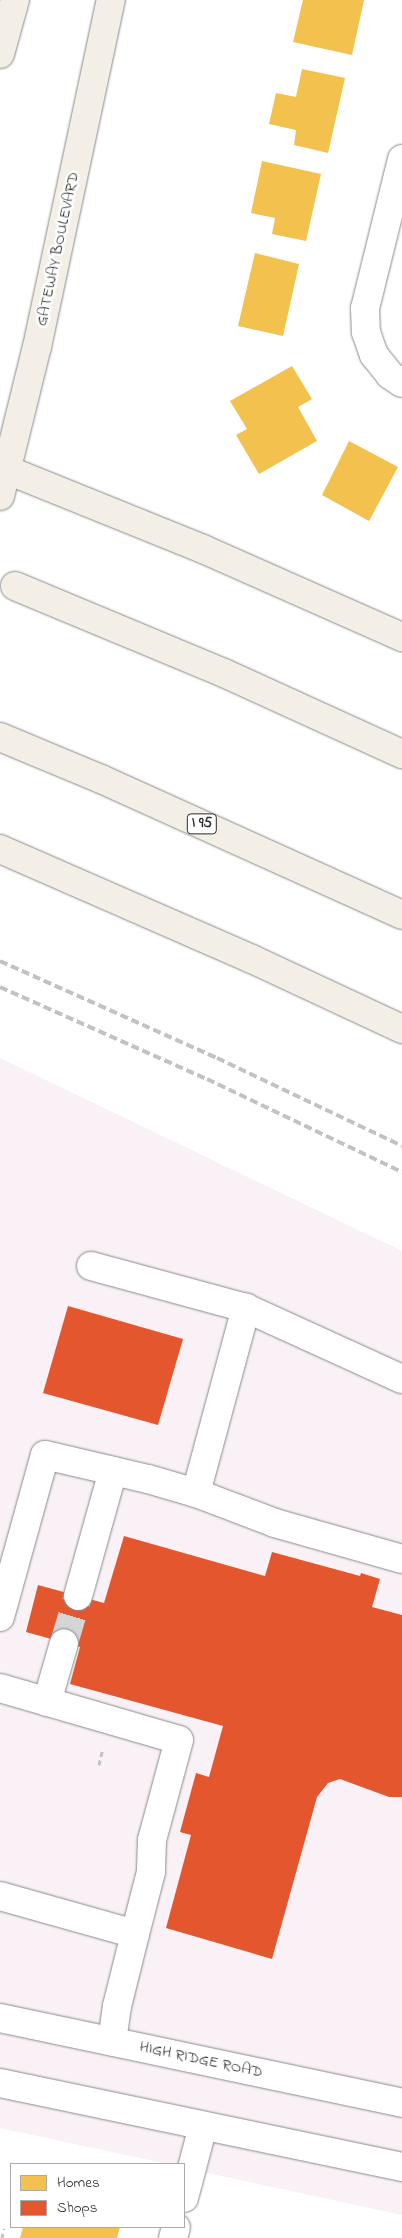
<!DOCTYPE html>
<style>
body{margin:0}
#map{position:relative;width:402px;height:2238px;overflow:hidden;background:#fff;font-family:"Indie Flower",sans-serif}
div>[style]{position:absolute}
.built>*{inset:0;background:#f9f1f5}
.homes>*{inset:0;background:#f2c14e}
.shops>*{inset:0;background:#e4572e}
.minor-tunnel>*{height:28px;margin-top:-14px;transform-origin:0;background:repeating-linear-gradient(90deg,#d5d5d5 0 28px,transparent 0 42px)}
.path>*{height:3px;margin-top:-1.5px;transform-origin:0;background:repeating-linear-gradient(90deg,#c2c2c2 0 5px,transparent 0 9px)}
.roads{filter:drop-shadow(0 0 1px #8a8a8a) drop-shadow(0 0 1px #8a8a8a)}
.minor>*{height:28px;margin:-14px;padding:0 14px;transform-origin:14px;border-radius:14px;background:#fff}
.major>*{height:28px;margin:-14px;padding:0 14px;transform-origin:14px;border-radius:14px;background:#f3efe7}
.highway>*{height:28px;margin:-14px;padding:0 14px;transform-origin:14px;border-radius:14px;background:#f3efe7}
.rail>*{height:4px;margin-top:-2px;transform-origin:0;background:repeating-linear-gradient(90deg,#c2c2c2 0 8px,transparent 0 12px)}
span{translate:-50% -50%;white-space:nowrap;text-align:center;line-height:1.15;-webkit-text-stroke:5px #fff;paint-order:stroke}
.shield-label span{padding:1px 4px;background:#fff;border:1px solid;border-radius:4px;-webkit-text-stroke-width:0}
.shield-label{font-size:15px;color:#2b2b2b;font-weight:700}
.street-label{font-size:16px;color:#2b2b2b}
.legend{position:absolute;left:10px;top:2163px;width:175px;height:65px;box-sizing:border-box;background:#fff;border:1px solid #aaa;margin:0;padding:6px 9px;list-style:none;font-size:15px;color:#2b2b2b}
.legend li{display:flex;align-items:center;gap:10px;height:25px}
.legend b{width:25px;border:1px solid #aaa}
</style>
<div id="map">
<div class="built">
<div style="clip-path:polygon(0 1058px,402px 1251px,402px 2215px,184px 2168px,184px 2164px,168px 2164px,0 2128px)"></div>
</div>
<div class="homes">
<div style="clip-path:polygon(303px 0,364px 0,352px 55px,293px 42px)"></div>
<div style="clip-path:polygon(302px 69px,345px 78px,328px 153px,294px 145px,296px 130px,269px 124px,276px 93px,296px 97px)"></div>
<div style="clip-path:polygon(262px 161px,321px 174px,306px 241px,272px 234px,275px 218px,251px 213px)"></div>
<div style="clip-path:polygon(255px 253px,299px 264px,283px 336px,238px 326px)"></div>
<div style="clip-path:polygon(292px 366px,312px 399px,298px 407px,317px 441px,259px 474px,236px 435px,247px 429px,230px 401px)"></div>
<div style="clip-path:polygon(349px 441px,398px 467px,369px 521px,322px 495px)"></div>
<div style="clip-path:polygon(23px 2227px,120px 2227px,117px 2238px,20px 2238px)"></div>
</div>
<div class="shops">
<div style="clip-path:polygon(68px 1306px,183px 1339px,158px 1425px,43px 1393px)"></div>
<div style="clip-path:polygon(124px 1536px,265px 1576px,272px 1552px,360px 1576px,361px 1573px,380px 1579px,372px 1607px,402px 1615px,402px 1797px,389px 1797px,340px 1779px,328px 1783px,317px 1797px,272px 1959px,166px 1928px,191px 1835px,180px 1832px,196px 1773px,209px 1777px,223px 1726px,70px 1684px,80px 1647px,26px 1632px,38px 1585px,104px 1603px)"></div>
</div>
<div class="minor-tunnel">
<div style="left:64px;top:1643px;width:49px;rotate:-73.4deg"></div>
</div>
<div class="path">
<div style="left:99px;top:1765px;width:17px;rotate:-77deg"></div>
<div style="left:2px;top:2238px;width:10px;rotate:-79deg"></div>
</div>
<div class="roads">
<div class="minor">
<div style="left:402px;top:159px;width:154px;rotate:103.9deg"></div>
<div style="left:365px;top:308px;width:24px;rotate:88deg"></div>
<div style="left:366px;top:332px;width:24px;rotate:71deg"></div>
<div style="left:374px;top:355px;width:26px;rotate:51deg"></div>
<div style="left:390px;top:375px;width:14px;rotate:34deg"></div>
<div style="left:91px;top:1266px;width:161px;rotate:15.2deg"></div>
<div style="left:246px;top:1308px;width:171px;rotate:24.5deg"></div>
<div style="left:196px;top:1493px;width:192px;rotate:-74.9deg"></div>
<div style="left:78px;top:1596px;width:130px;rotate:-74.4deg"></div>
<div style="left:0;top:1617px;width:168px;rotate:-74.5deg"></div>
<div style="left:45px;top:1455px;width:106px;rotate:13.1deg"></div>
<div style="left:148px;top:1479px;width:50px;rotate:16.3deg"></div>
<div style="left:196px;top:1493px;width:85px;rotate:20.8deg"></div>
<div style="left:275px;top:1523px;width:132px;rotate:15.8deg"></div>
<div style="left:0;top:1688px;width:186px;rotate:16.2deg"></div>
<div style="left:179px;top:1740px;width:104px;rotate:105.1deg"></div>
<div style="left:152px;top:1840px;width:32px;rotate:92deg"></div>
<div style="left:151px;top:1872px;width:64px;rotate:104.5deg"></div>
<div style="left:47px;top:1702px;width:61px;rotate:-73.9deg"></div>
<div style="left:0;top:1896px;width:140px;rotate:15.7deg"></div>
<div style="left:135px;top:1934px;width:74px;rotate:104deg"></div>
<div style="left:117px;top:2006px;width:36px;rotate:98deg"></div>
<div style="left:0;top:2018px;width:411px;rotate:11.9deg"></div>
<div style="left:0;top:2083px;width:411px;rotate:11.8deg"></div>
<div style="left:184px;top:2198px;width:74px;rotate:-75.2deg"></div>
<div style="left:173px;top:2238px;width:11px;rotate:-75deg"></div>
</div>
<div class="major">
<div style="left:0;top:54px;width:56px;rotate:-74.5deg"></div>
<div style="left:0;top:496px;width:154px;rotate:-76.1deg"></div>
<div style="left:37px;top:347px;width:355px;rotate:-78deg"></div>
</div>
<div class="highway">
<div style="left:0;top:467px;width:219px;rotate:22deg"></div>
<div style="left:203px;top:549px;width:218px;rotate:23.9deg"></div>
<div style="left:15px;top:586px;width:226px;rotate:22.6deg"></div>
<div style="left:224px;top:673px;width:196px;rotate:24.5deg"></div>
<div style="left:0;top:737px;width:109px;rotate:22.6deg"></div>
<div style="left:101px;top:779px;width:330px;rotate:24.3deg"></div>
<div style="left:0;top:849px;width:275px;rotate:23.6deg"></div>
<div style="left:252px;top:959px;width:166px;rotate:25deg"></div>
</div>
</div>
<div class="rail">
<div style="left:0;top:961px;width:238px;rotate:24.1deg"></div>
<div style="left:217px;top:1058px;width:205px;rotate:25.4deg"></div>
<div style="left:0;top:987px;width:227px;rotate:24deg"></div>
<div style="left:207px;top:1079px;width:216px;rotate:25.5deg"></div>
</div>
<div class="shield-label">
<span style="left:202px;top:824px">I 95</span>
</div>
<div class="street-label">
<span style="left:58px;top:249px;rotate:-78deg">GATEWAY BOULEVARD</span>
<span style="left:201px;top:2060px;rotate:12deg">HIGH RIDGE ROAD</span>
</div>
<ul class="legend">
<li><b style="height:14px;background:#f2c14e"></b>Homes</li>
<li><b style="height:14px;background:#e4572e"></b>Shops</li>
</ul>
</div>
